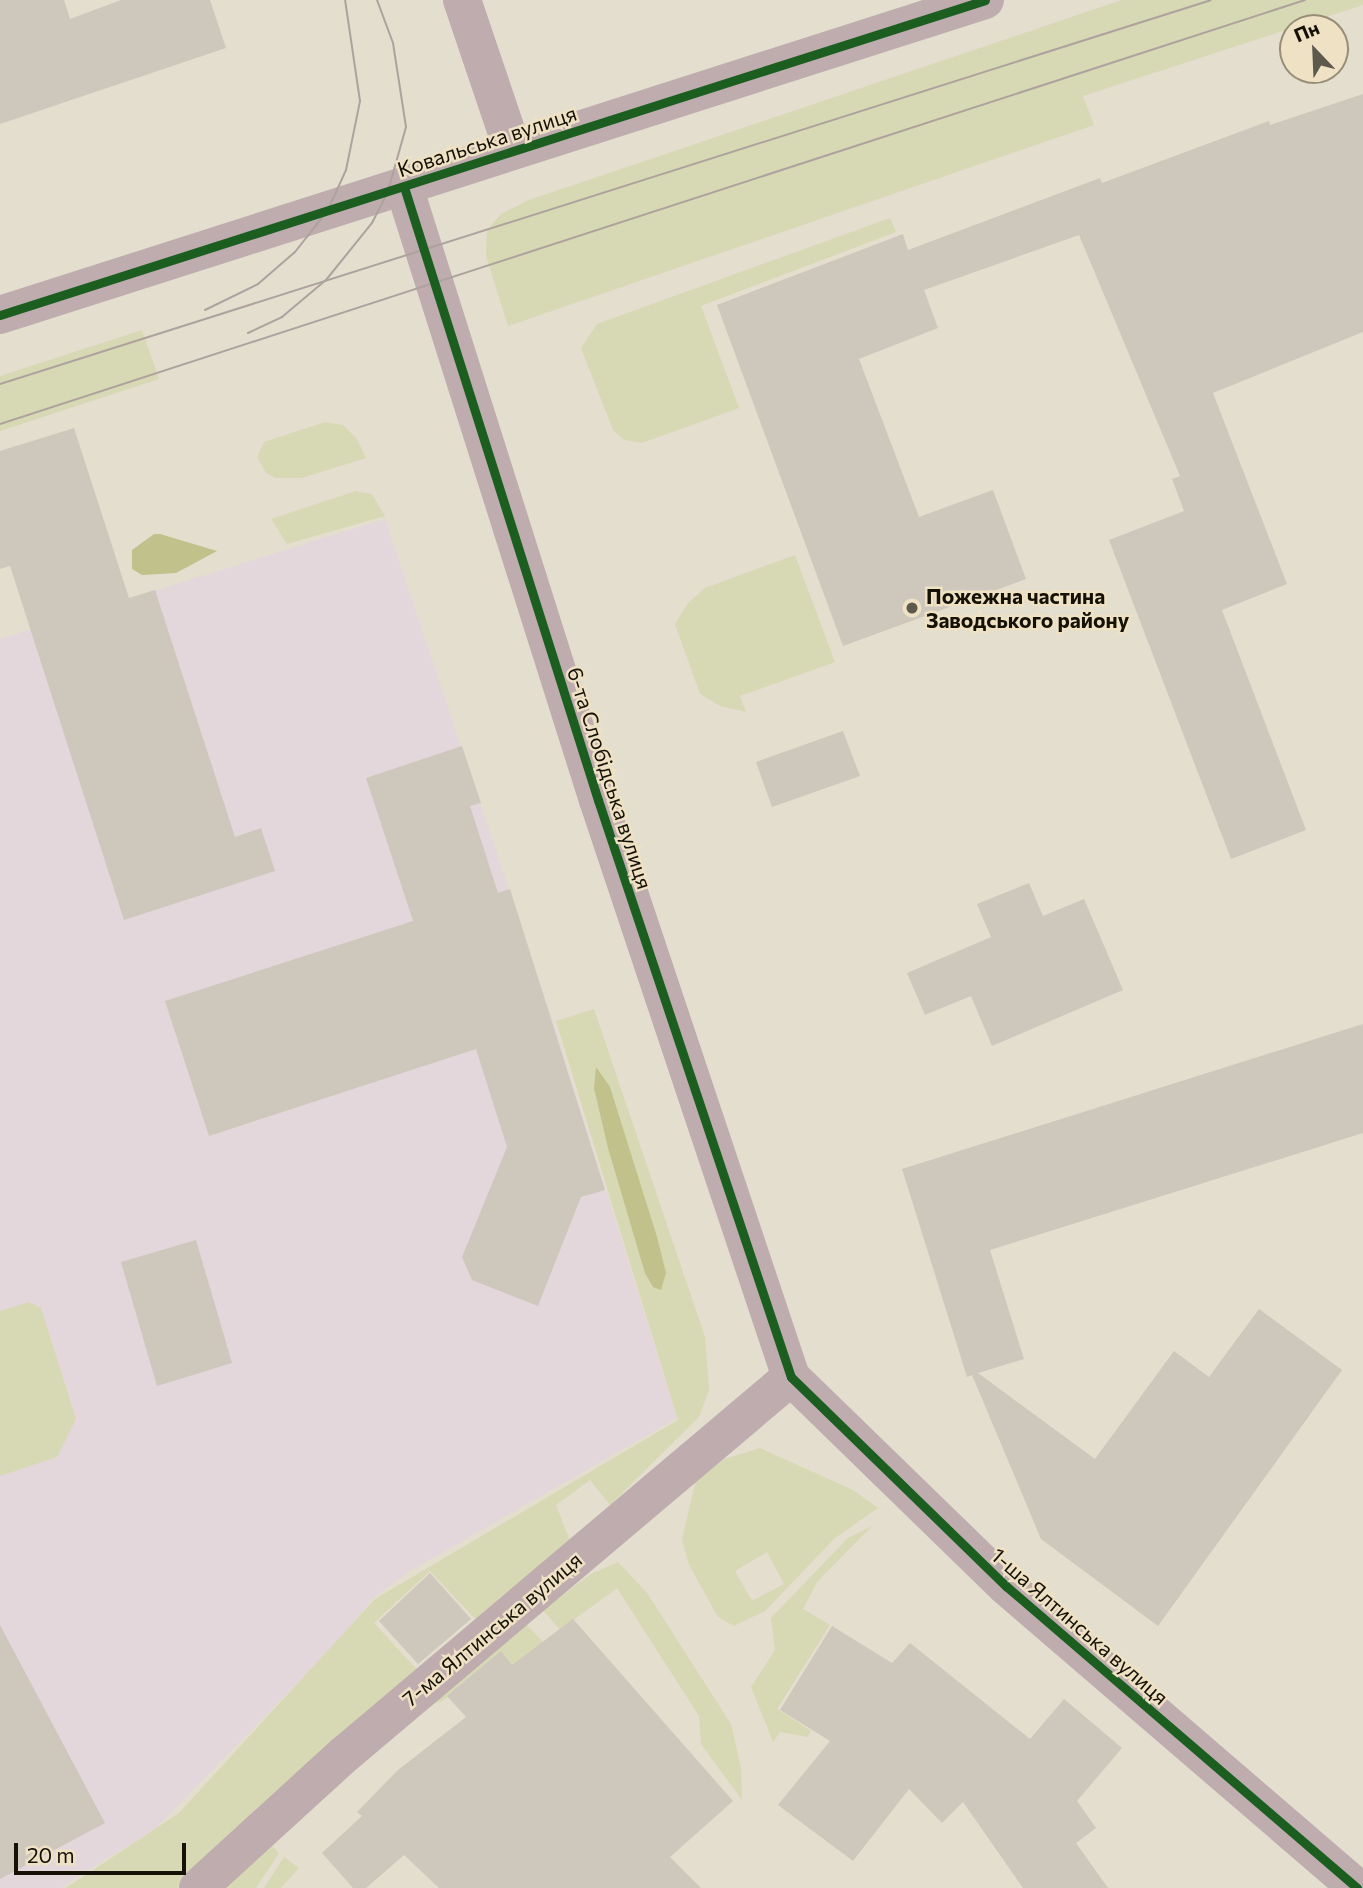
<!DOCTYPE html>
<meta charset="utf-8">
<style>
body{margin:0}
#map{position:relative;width:1363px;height:1888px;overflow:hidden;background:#e4dece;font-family:Commissioner,sans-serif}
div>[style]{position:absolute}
.commercial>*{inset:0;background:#e3d7db}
.green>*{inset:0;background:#d7d8b4}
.forest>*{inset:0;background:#c0c18b}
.building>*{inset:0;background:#cec7bc}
.minor>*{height:38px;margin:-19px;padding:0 19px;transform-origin:19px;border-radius:19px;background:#beacaf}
.tram>*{height:2px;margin:-1px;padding:0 1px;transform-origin:1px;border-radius:1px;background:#ada29d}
.cycleway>*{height:9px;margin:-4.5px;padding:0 4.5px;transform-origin:4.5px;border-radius:4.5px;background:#1b5e20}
.dots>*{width:19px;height:19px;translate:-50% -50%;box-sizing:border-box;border:4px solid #eee1c4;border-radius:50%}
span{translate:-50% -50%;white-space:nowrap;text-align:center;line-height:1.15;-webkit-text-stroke:5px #eee1c4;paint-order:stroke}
.street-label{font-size:21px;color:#161107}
.poi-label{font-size:21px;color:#161107;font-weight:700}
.left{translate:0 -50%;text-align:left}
.north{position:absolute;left:1279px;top:14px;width:70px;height:70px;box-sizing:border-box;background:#eee1c4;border:2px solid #988e78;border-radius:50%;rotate:337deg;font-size:19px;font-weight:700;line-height:28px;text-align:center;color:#161107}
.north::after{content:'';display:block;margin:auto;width:24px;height:32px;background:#5e594d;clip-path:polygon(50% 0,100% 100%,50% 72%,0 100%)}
.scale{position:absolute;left:14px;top:1843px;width:172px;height:32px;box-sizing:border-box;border:4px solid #161107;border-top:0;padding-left:9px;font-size:21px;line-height:24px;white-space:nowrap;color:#161107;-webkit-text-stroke:5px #eee1c4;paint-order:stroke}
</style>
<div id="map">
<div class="commercial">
<div style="clip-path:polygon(385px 519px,554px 1024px,677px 1418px,408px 1572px,373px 1598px,337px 1642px,156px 1828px,60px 1888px,0 1888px,0 639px)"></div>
</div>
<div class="green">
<div style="clip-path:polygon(1122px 0,1363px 0,1363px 5px,1083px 96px,1094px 125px,508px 326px,486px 256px,487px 230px,501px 214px,529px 200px)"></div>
<div style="clip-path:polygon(890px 218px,896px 232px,701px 306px,739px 408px,642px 443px,624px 440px,613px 430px,581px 348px,597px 324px)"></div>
<div style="clip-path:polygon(142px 330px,159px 379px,0 431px,0 376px)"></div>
<div style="clip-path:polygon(325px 422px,343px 425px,357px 439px,366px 458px,302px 478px,276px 478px,266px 473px,257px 457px,264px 442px)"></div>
<div style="clip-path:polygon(356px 491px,372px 494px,385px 516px,287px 544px,271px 519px)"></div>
<div style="clip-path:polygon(795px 555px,835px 662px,740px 696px,746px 712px,720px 706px,700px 694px,675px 624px,688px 603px,705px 588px)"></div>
<div style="clip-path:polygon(594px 1009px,705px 1337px,709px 1390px,699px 1417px,610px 1505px,590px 1480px,556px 1505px,570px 1541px,479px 1623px,430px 1571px,374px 1623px,421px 1674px,177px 1888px,66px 1888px,179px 1813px,375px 1599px,678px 1420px,556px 1021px)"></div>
<div style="clip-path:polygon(29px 1302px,41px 1308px,76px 1419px,57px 1457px,0 1476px,0 1311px)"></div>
<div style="clip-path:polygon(evenodd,760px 1448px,853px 1490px,878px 1508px,835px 1538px,765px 1611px,734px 1626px,718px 1617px,689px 1565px,682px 1539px,696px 1480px,725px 1459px,760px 1448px,767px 1552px,784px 1584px,752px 1601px,735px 1571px,767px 1552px)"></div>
<div style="clip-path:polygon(872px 1526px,817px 1582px,803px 1609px,830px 1625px,777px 1709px,811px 1731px,808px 1737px,780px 1732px,773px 1742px,751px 1687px,775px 1650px,771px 1618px,848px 1538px)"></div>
<div style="clip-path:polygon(618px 1562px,647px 1593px,731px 1724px,741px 1768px,742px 1800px,701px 1744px,699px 1716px,617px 1588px,560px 1630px,543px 1610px,591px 1574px)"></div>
<div style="clip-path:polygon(525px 1623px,543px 1642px,507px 1669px,499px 1660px,441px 1702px,431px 1704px)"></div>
<div style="clip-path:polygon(267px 1841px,279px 1853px,256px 1888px,225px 1888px)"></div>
<div style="clip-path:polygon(284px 1857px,299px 1868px,281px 1888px,264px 1888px)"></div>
</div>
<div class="forest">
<div style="clip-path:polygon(154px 534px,160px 534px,217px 551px,176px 573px,142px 575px,132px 569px,132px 550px)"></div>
<div style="clip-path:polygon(596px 1067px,610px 1087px,657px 1237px,666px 1273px,661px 1290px,653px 1287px,645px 1273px,608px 1148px,594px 1088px)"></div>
</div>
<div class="building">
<div style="clip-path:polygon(0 0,64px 0,70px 19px,121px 0,210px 0,226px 48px,0 124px)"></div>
<div style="clip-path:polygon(1363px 94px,1363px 332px,1213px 393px,1287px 584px,1222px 610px,1306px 830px,1231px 859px,1109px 540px,1184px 511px,1172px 479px,1180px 476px,1079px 235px,924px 290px,938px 328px,859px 359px,919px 517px,993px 490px,1026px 579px,843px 646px,717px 305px,903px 234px,908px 250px,1100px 178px,1102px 183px,1269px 121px,1270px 125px)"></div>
<div style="clip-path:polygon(74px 428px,129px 598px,155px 590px,235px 837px,261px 828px,275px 871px,124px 920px,10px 566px,0 569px,0 451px)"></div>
<div style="clip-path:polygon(843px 731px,860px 776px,772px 807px,756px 762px)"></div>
<div style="clip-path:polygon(462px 746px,481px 803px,470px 806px,498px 893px,510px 889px,605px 1190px,581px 1197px,538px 1306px,472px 1280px,462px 1257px,507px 1147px,476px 1049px,209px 1136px,165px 1001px,413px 921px,366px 778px)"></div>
<div style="clip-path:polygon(1029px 883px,1043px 916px,1084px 899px,1123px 990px,992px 1046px,971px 996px,925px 1015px,907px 973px,991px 937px,977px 904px)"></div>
<div style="clip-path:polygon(1363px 1024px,1363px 1133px,990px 1250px,1024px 1359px,978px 1373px,1095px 1459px,1174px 1351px,1209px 1377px,1259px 1309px,1342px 1370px,1158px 1626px,1041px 1539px,972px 1375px,967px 1377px,902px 1169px)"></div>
<div style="clip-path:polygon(196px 1240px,232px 1363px,157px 1386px,121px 1262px)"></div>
<div style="clip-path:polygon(430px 1573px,471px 1619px,418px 1664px,379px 1621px)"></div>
<div style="clip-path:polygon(573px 1619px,733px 1801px,670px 1857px,701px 1888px,439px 1888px,404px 1855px,366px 1888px,353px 1888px,322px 1853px,362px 1816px,357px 1812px,398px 1770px,466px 1717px,447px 1696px,501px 1651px,512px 1665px)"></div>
<div style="clip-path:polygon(0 1625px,105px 1823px,0 1879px)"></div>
<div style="clip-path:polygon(832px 1626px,892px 1663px,910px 1643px,1030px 1739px,1064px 1699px,1122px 1748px,1077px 1801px,1096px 1828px,1076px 1843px,1108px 1888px,1023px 1888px,963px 1802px,942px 1823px,909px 1789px,853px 1861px,778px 1805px,830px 1741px,780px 1710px)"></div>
</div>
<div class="minor">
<div style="left:462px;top:0;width:159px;rotate:71.3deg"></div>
<div style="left:404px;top:187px;width:643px;rotate:72.44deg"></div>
<div style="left:598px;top:800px;width:608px;rotate:71.51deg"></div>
<div style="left:791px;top:1377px;width:300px;rotate:44.2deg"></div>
<div style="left:1006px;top:1586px;width:463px;rotate:40.7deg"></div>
<div style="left:0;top:315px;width:1034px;rotate:-17.73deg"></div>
<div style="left:198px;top:1888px;width:199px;rotate:-42.4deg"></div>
<div style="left:345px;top:1754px;width:584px;rotate:-40.21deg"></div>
</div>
<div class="tram">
<div style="left:205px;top:310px;width:59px;rotate:-26.1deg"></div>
<div style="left:258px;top:284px;width:49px;rotate:-40.9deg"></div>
<div style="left:295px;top:252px;width:53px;rotate:-51.8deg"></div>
<div style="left:328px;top:210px;width:44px;rotate:-65.8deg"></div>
<div style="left:346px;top:170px;width:70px;rotate:-78.5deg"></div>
<div style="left:360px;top:101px;width:102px;rotate:-98.4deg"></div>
<div style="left:248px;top:333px;width:38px;rotate:-25deg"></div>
<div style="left:282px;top:317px;width:57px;rotate:-40.1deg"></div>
<div style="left:326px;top:280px;width:73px;rotate:-51.1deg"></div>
<div style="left:372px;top:223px;width:36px;rotate:-63deg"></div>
<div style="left:388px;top:191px;width:66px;rotate:-74.3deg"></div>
<div style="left:406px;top:127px;width:85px;rotate:-98.8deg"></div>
<div style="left:393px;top:43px;width:46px;rotate:-110.4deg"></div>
<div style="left:0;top:384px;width:1270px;rotate:-17.59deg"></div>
<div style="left:0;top:424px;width:1372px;rotate:-18deg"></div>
</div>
<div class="cycleway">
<div style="left:404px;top:187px;width:643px;rotate:72.44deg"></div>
<div style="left:598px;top:800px;width:608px;rotate:71.51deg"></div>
<div style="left:791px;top:1377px;width:300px;rotate:44.2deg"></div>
<div style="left:1006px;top:1586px;width:463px;rotate:40.7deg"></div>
<div style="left:0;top:315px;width:1034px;rotate:-17.73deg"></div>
</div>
<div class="dots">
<div style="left:912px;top:608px;background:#5e594d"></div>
</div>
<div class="street-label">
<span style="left:487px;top:141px;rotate:-18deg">Ковальська вулиця</span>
<span style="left:610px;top:778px;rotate:72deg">6-та Слобідська вулиця</span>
<span style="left:1080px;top:1626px;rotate:41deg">1-ша Ялтинська вулиця</span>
<span style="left:492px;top:1629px;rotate:-40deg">7-ма Ялтинська вулиця</span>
</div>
<div class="poi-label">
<span class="left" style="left:926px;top:608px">Пожежна частина<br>Заводського району</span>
</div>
<div class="north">Пн</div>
<div class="scale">20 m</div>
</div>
